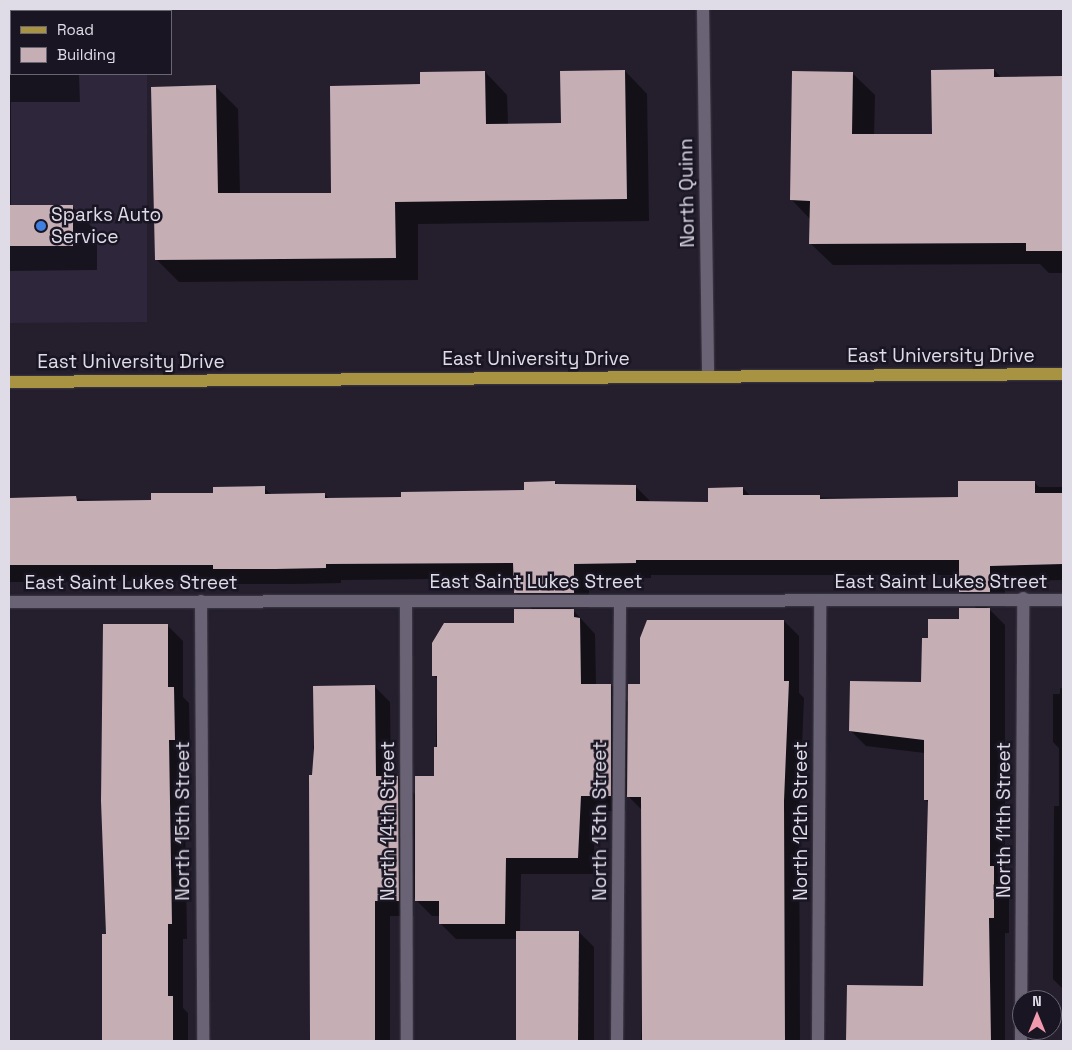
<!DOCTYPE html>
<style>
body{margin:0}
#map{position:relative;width:1072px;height:1050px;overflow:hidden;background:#241e2d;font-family:"Space Grotesk",sans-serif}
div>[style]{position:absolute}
.built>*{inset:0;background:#2e263b}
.shadow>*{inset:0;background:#0007}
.building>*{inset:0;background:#c6aeb5}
.roads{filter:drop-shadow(0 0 1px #403b47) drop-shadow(0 0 1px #403b47)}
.minor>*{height:12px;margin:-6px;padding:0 6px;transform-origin:6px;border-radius:6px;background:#6a6375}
.major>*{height:12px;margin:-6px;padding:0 6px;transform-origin:6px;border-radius:6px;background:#a79341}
.dots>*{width:14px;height:14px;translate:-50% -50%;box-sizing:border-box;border:2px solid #1a1523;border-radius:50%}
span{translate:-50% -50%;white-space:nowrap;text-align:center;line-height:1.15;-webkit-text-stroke:5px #1a1523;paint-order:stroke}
.street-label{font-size:19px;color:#e0dce7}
.poi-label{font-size:19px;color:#e0dce7}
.left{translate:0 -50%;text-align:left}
.frame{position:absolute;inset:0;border:10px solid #e0dce7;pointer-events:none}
.legend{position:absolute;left:10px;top:10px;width:162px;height:65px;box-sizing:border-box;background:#1a1523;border:1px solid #696571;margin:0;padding:6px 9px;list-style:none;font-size:15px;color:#e0dce7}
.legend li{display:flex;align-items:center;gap:10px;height:25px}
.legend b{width:25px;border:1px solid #696571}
.north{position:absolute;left:1012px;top:990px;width:50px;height:50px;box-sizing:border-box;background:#1a1523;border:1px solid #696571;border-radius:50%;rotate:0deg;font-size:14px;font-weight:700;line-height:20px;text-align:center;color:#e0dce7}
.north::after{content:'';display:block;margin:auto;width:18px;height:22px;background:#f29aad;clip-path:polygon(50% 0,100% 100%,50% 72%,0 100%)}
</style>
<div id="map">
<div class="built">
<div style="clip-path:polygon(9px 9px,147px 9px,11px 11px,11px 74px,147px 74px,147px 322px,9px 323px)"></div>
</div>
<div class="shadow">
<div style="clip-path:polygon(9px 9px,79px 9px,11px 11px,11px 74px,79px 74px,80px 102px,11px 102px,11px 207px,72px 206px,97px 232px,97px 270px,9px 271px)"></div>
<div style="clip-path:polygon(994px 70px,1002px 78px,1063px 78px,1063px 273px,1049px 273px,1040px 264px,833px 265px,810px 243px,811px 220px,792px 200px,852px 73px,875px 95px,874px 135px,933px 135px)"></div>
<div style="clip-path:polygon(625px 71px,647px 94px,649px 221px,418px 224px,418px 280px,179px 282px,156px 259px,215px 86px,238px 109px,240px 195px,332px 194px,422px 85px,485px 72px,507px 95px,508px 125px,562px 124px)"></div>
<div style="clip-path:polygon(555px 482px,558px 485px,635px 486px,651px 502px,709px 503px,743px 488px,751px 497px,960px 499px,1034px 482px,1039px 487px,1063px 487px,1063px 580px,1005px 581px,1005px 607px,987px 607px,1005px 625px,1005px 878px,1009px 882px,1009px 933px,1005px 933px,1005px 1041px,848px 1041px,924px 987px,930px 804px,925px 799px,925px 753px,866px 746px,850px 730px,922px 683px,929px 639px,978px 610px,960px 592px,960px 575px,651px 575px,651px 578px,589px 579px,589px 608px,571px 608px,595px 634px,596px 685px,611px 685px,629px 703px,641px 685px,784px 621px,799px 636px,799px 693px,804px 698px,799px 817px,800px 1041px,641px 1041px,642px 810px,626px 794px,626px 811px,596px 811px,593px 874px,521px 874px,520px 932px,579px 932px,594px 947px,594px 1041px,518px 1041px,517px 939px,456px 939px,440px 923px,440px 916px,432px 916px,414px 898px,414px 916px,390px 916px,390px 1041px,311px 1041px,314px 687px,375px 687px,390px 702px,391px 777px,398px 777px,416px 795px,435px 777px,438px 680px,434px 675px,533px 610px,515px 592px,515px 578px,341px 580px,341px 583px,291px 584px,230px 584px,226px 580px,9px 582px,9px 498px,152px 501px,264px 488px,272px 495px,324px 494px,330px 499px,402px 498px,525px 492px)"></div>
<div style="clip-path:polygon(167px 625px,183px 641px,183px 697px,189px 703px,190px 755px,184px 755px,187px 939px,183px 939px,183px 1008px,188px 1013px,188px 1041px,103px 1041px,103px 935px,107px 935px)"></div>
<div style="clip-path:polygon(1060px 688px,1063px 689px,1063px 989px,1053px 979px,1054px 806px,1059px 806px,1059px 748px,1053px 742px,1053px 694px,1060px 694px)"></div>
</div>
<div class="building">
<div style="clip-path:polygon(994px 69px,994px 77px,1063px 76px,1063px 251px,1026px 251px,1026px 243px,809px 244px,810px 201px,790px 200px,792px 71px,853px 72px,852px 134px,932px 134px,931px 70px)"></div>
<div style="clip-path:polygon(625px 70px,627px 199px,395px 202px,396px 258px,155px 260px,151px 87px,216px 85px,218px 193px,331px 193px,330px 86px,420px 84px,420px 72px,485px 71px,486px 124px,561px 123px,560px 71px)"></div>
<div style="clip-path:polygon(9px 205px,73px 205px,73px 246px,9px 246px)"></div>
<div style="clip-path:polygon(555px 481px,555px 484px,636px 485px,636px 501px,708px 502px,708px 488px,743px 487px,743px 495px,820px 495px,820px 499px,958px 497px,958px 481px,1035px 481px,1035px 493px,1063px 493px,1063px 564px,990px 566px,990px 592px,959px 592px,959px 560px,636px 560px,636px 563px,574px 564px,574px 593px,514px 593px,513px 563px,326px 564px,326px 568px,275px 569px,213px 569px,213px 565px,9px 565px,9px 498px,76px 496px,77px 501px,151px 500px,151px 493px,213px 493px,213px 487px,265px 486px,265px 494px,325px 493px,325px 498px,401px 497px,401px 492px,524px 490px,524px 482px)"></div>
<div style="clip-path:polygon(959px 608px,990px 608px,990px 866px,994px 866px,994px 918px,989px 918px,991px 1041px,846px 1041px,847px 985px,923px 986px,928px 800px,924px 800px,924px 740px,849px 731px,850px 681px,921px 682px,922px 638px,928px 638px,928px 619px,959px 619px)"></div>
<div style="clip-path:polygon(514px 609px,574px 609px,574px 617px,580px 618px,581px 684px,611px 684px,611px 796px,581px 796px,578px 858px,506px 858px,505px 924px,439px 924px,439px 901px,415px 901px,415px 776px,434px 776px,434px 747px,437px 747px,437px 676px,432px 676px,432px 643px,444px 623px,514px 623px)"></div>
<div style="clip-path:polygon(647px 620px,784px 620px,784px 681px,789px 681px,784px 801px,785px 1041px,642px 1041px,641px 797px,627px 797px,628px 684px,640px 684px,640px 638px)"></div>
<div style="clip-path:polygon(103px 624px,168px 624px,168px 687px,174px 687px,175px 740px,169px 740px,172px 924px,168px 924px,168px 996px,173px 996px,173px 1041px,102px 1041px,102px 934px,106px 934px,101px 801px)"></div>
<div style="clip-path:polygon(375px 685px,376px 776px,398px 776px,399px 901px,375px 901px,375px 1041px,310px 1041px,309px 775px,312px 775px,314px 748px,313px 686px)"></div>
<div style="clip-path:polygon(516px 931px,579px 931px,578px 1041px,516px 1041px)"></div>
</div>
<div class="roads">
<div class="minor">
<div style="left:703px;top:9px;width:367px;rotate:89.2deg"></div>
<div style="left:201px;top:601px;width:440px;rotate:89.7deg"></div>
<div style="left:406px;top:601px;width:440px;rotate:89.9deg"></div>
<div style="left:9px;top:602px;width:1054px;rotate:-0.11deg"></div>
<div style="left:617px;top:1041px;width:440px;rotate:-89.6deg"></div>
<div style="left:818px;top:1041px;width:440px;rotate:-89.7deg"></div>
<div style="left:1021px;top:1041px;width:443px;rotate:-89.7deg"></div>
</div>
<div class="major">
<div style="left:9px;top:382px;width:1054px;rotate:-0.43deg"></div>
</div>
</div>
<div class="dots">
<div style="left:41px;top:226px;background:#3f7fe0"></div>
</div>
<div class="street-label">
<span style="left:687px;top:193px;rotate:-91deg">North Quinn</span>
<span style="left:941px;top:356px">East University Drive</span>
<span style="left:536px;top:359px">East University Drive</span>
<span style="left:131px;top:362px">East University Drive</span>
<span style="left:536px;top:582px">East Saint Lukes Street</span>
<span style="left:941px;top:582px">East Saint Lukes Street</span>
<span style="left:131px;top:583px">East Saint Lukes Street</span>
<span style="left:1004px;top:820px;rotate:-90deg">North 11th Street</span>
<span style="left:183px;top:821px;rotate:-90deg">North 15th Street</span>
<span style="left:388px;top:821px;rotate:-90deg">North 14th Street</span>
<span style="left:600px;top:821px;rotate:-90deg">North 13th Street</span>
<span style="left:801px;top:821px;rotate:-90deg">North 12th Street</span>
</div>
<div class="poi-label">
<span class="left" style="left:51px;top:226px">Sparks Auto<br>Service</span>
</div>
<div class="frame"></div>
<ul class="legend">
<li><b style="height:6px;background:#a79341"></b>Road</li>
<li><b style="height:14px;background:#c6aeb5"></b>Building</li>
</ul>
<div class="north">N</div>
</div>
